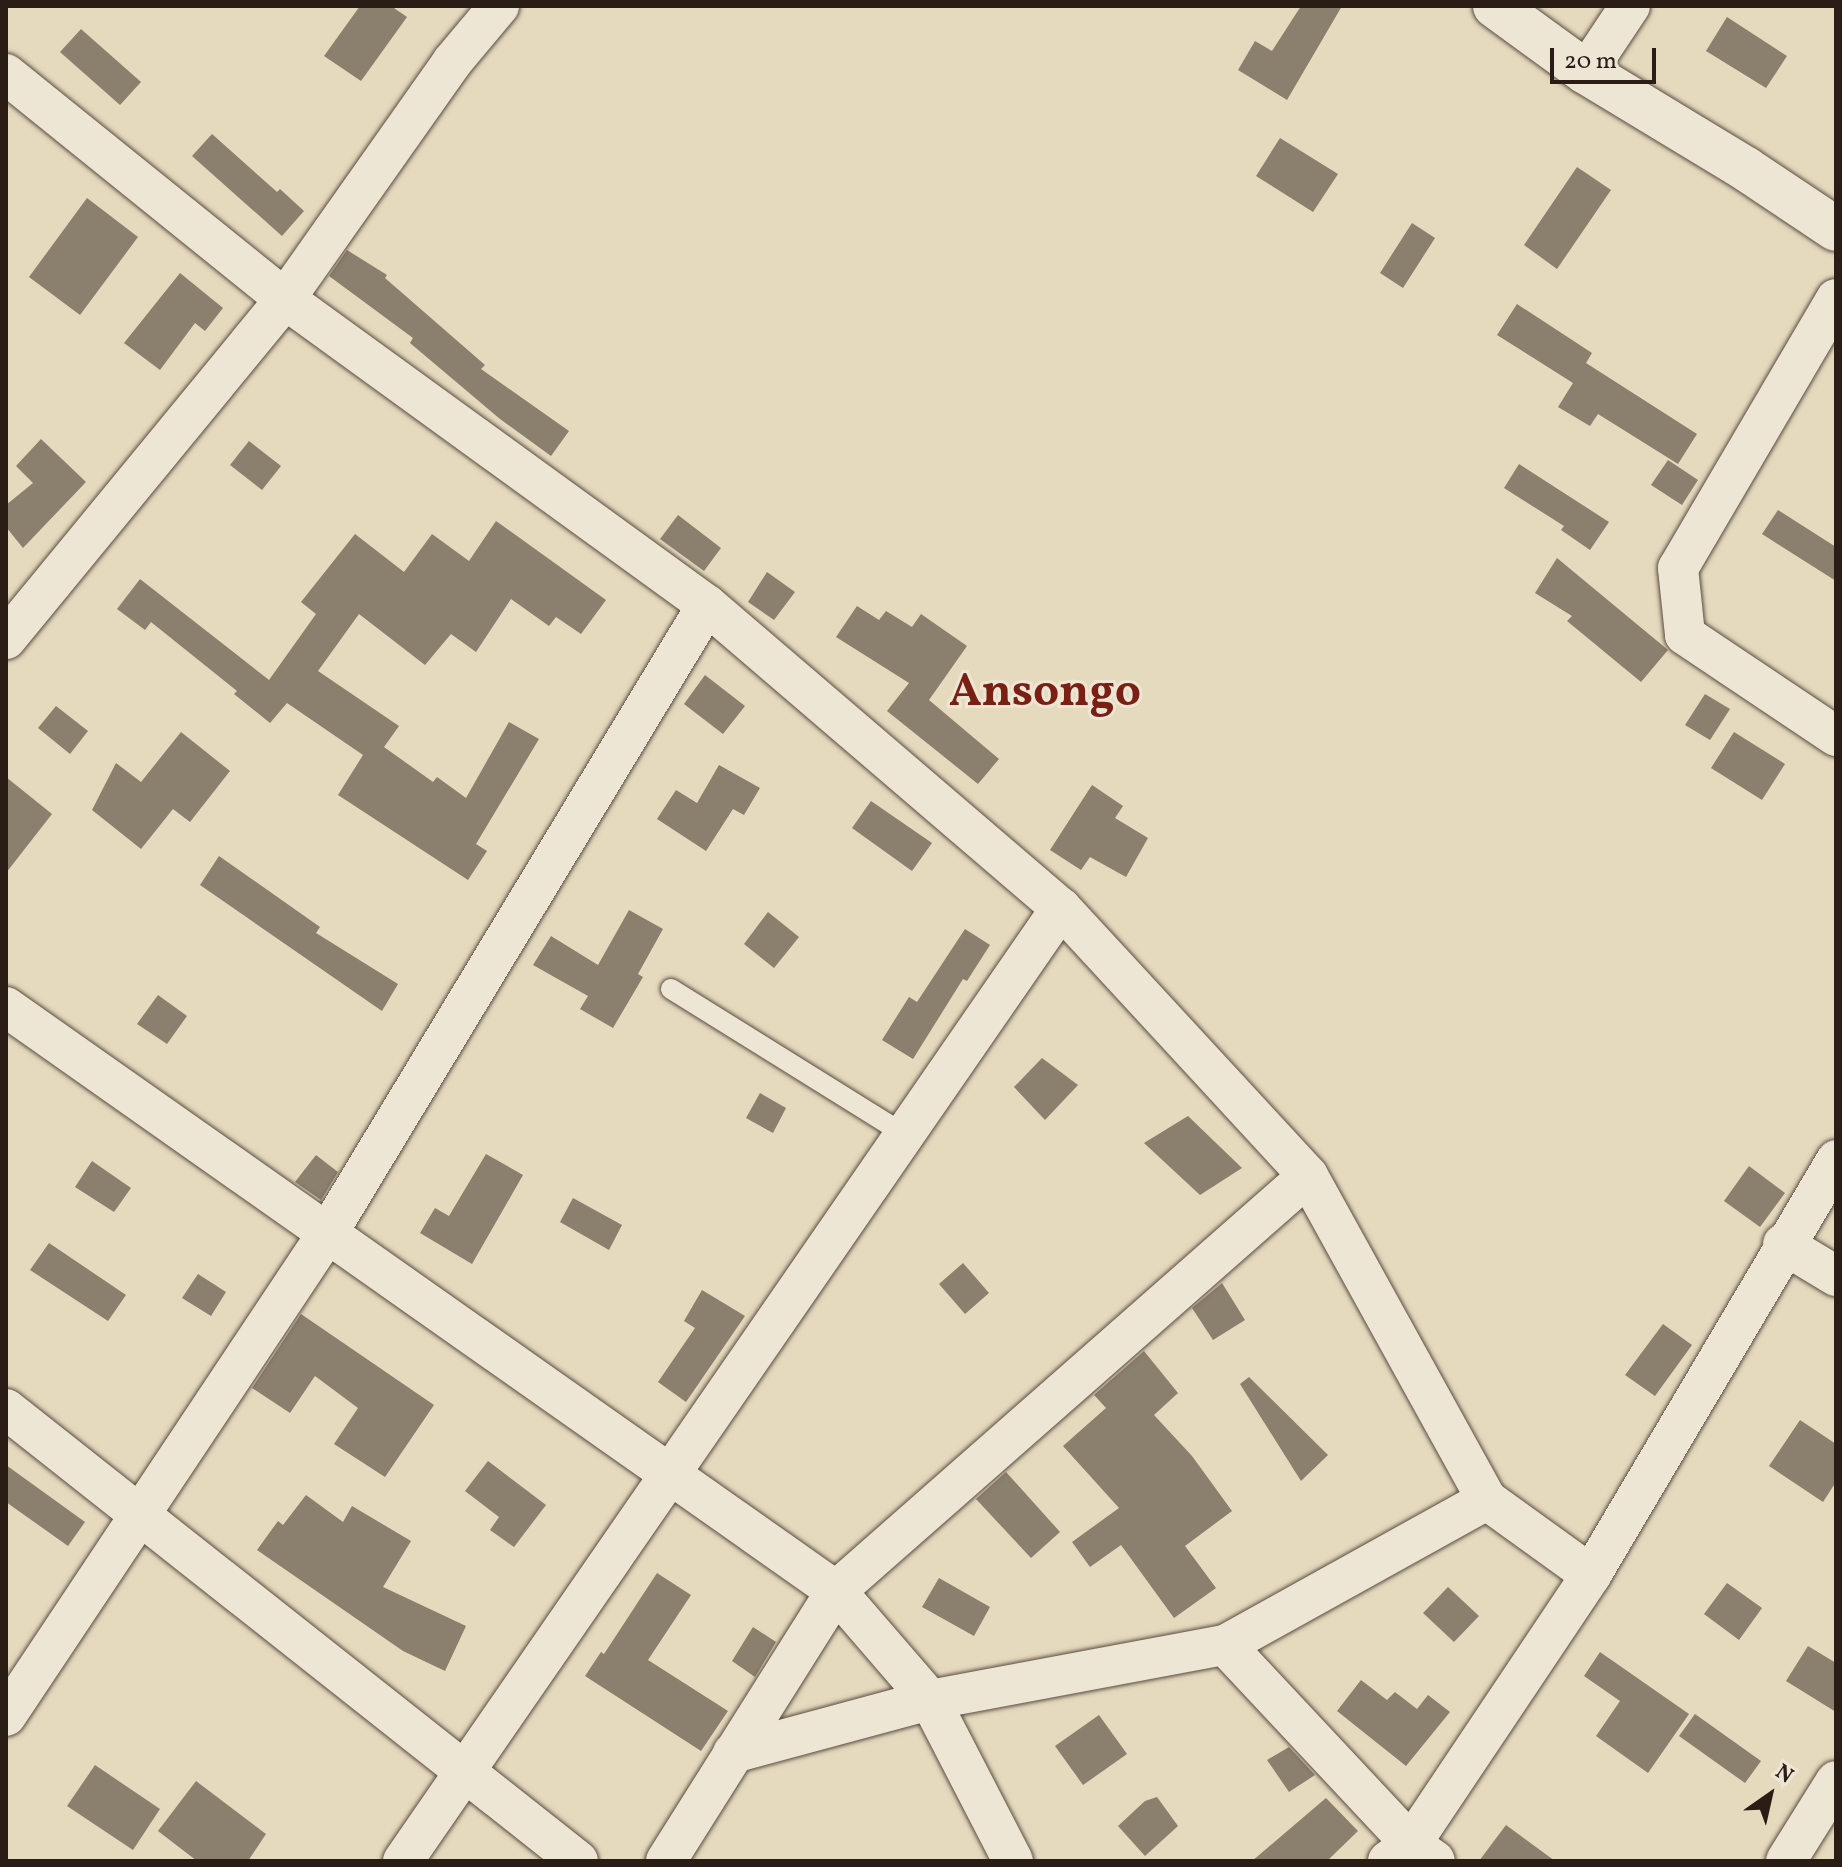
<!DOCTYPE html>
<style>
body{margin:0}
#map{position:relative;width:1842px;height:1867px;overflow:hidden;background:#e5d9be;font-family:Vollkorn,serif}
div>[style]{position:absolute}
.building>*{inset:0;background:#8b7f6d}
.roads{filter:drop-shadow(0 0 2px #594c3f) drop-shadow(0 0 2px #594c3f)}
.service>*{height:20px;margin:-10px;padding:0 10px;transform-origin:10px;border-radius:10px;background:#eee6d5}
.minor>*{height:40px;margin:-20px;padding:0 20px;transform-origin:20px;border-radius:20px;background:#eee6d5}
.secondary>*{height:44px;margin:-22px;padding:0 22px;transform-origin:22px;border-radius:22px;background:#eee6d5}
span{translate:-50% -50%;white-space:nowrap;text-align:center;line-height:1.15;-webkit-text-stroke:6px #eee6d5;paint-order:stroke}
.town-label{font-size:46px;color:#7a1f14;font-weight:700}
.frame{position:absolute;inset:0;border:8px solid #2a1d15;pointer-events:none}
.north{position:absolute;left:1730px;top:1755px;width:80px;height:80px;-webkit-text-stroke:6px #eee6d5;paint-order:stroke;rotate:34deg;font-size:22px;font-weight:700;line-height:32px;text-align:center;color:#2a1d15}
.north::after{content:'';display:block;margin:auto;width:28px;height:36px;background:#2a1d15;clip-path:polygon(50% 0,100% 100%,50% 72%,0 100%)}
.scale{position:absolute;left:1550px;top:48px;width:106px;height:36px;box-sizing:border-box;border:4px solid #2a1d15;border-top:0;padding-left:10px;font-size:24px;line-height:28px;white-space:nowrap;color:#2a1d15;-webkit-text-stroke:6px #eee6d5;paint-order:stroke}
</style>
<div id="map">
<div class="building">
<div style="clip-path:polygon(360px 6px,391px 6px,407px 17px,361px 81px,324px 56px)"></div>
<div style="clip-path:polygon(1301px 6px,1342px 6px,1287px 100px,1238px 70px,1255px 41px,1272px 51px)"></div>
<div style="clip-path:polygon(1727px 17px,1787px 56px,1766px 88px,1706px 51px)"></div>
<div style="clip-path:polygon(81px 29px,141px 82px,120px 105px,60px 52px)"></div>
<div style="clip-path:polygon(212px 134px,277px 192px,280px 189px,304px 211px,282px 236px,192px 156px)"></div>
<div style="clip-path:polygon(1280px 138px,1338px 174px,1313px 212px,1256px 176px)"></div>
<div style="clip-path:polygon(1577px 167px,1611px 190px,1557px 269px,1524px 245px)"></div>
<div style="clip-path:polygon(87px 198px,138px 237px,80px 315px,29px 277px)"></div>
<div style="clip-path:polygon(1412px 223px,1435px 238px,1403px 288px,1380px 273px)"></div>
<div style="clip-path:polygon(347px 250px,387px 275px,385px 278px,485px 365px,481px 369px,569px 431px,551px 456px,500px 419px,410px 343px,413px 338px,329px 276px)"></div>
<div style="clip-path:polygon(180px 273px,223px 308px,205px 331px,195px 323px,160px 370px,124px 343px)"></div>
<div style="clip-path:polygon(1517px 304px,1592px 353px,1586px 363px,1697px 434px,1678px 464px,1598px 414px,1590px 426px,1558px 407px,1573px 383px,1497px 335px)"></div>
<div style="clip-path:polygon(41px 439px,86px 482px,23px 548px,6px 527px,6px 505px,33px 483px,16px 466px)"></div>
<div style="clip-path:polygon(249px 441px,281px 466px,262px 490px,230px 465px)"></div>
<div style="clip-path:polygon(1668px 460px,1698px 480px,1682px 505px,1651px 485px)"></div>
<div style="clip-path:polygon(1519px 464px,1609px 522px,1590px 550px,1561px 530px,1564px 526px,1504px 488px)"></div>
<div style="clip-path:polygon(1778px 510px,1836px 547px,1836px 581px,1762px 534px)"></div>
<div style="clip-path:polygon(678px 515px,721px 548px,704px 571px,660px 539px)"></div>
<div style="clip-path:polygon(496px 521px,606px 600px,581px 634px,556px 617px,549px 626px,511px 599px,476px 652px,451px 634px,425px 665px,359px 614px,318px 671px,399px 726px,384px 747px,433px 782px,437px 777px,466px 798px,509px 722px,539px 739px,476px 844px,487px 851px,468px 880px,338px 795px,363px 755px,287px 703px,270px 723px,234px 694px,237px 691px,151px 622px,145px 630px,117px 609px,140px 579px,269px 680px,316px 614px,301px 602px,355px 534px,404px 572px,432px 534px,469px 561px)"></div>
<div style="clip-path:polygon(1557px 558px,1668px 650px,1641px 682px,1567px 621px,1572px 616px,1535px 593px)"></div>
<div style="clip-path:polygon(767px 572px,795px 592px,774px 620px,748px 602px)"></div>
<div style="clip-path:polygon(857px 606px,879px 620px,886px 611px,912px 627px,921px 614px,967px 646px,929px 700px,999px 759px,978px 784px,887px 711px,909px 683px,836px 637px)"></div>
<div style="clip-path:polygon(705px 675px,745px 706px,723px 734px,684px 704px)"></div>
<div style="clip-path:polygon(1705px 694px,1730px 709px,1710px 740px,1685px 725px)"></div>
<div style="clip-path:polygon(56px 706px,88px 731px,70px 754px,38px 728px)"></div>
<div style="clip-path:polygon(181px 732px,230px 771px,190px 822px,173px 809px,141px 849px,92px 810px,116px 763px,141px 782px)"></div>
<div style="clip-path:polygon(1734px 732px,1785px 764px,1762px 800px,1711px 768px)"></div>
<div style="clip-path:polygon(719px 765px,760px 788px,744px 815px,733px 809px,706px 851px,657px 819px,676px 790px,697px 803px)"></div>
<div style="clip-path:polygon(6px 777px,52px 814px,6px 873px)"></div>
<div style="clip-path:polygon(1092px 785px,1123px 806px,1115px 818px,1148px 838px,1126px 877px,1090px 857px,1081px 870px,1050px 850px)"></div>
<div style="clip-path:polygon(871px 801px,932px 843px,912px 871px,852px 828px)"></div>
<div style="clip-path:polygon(219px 856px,320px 927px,316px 933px,398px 984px,382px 1011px,200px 885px)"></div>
<div style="clip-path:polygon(629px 910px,663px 929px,638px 974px,643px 977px,613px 1028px,580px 1009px,588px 996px,533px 965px,551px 936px,598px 965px)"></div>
<div style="clip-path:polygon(768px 912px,799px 937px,774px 968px,744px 944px)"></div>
<div style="clip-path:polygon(965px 929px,990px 945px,967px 981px,963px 979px,913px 1059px,882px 1040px,909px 997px,917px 1002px)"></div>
<div style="clip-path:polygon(158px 995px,187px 1016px,167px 1044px,137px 1024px)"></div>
<div style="clip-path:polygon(1042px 1058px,1078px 1085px,1045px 1120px,1014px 1087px)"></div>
<div style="clip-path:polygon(760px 1093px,786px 1108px,773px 1133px,746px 1118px)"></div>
<div style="clip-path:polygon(1188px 1116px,1242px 1168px,1200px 1195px,1144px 1143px)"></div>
<div style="clip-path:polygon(486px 1154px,523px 1175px,472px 1264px,420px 1233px,435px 1208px,449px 1216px)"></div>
<div style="clip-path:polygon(316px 1155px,338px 1172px,321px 1200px,295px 1182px)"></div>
<div style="clip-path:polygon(92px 1161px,131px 1188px,114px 1212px,75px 1187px)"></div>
<div style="clip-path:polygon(1749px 1166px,1785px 1193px,1760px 1227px,1724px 1201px)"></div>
<div style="clip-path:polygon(573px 1198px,622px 1225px,609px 1250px,560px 1222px)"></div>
<div style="clip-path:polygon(49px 1243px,126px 1295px,108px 1321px,30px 1270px)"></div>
<div style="clip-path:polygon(963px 1263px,989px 1293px,965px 1314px,939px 1284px)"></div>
<div style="clip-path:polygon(198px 1274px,226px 1292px,211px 1316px,182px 1298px)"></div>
<div style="clip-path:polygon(1222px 1283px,1245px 1320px,1213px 1340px,1192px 1308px)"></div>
<div style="clip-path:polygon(702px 1290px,745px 1316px,686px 1402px,658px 1382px,695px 1328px,684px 1321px)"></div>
<div style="clip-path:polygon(301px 1314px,434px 1405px,385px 1477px,334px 1444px,358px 1408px,315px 1376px,290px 1413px,252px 1388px)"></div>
<div style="clip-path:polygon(1663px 1324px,1692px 1345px,1655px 1396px,1625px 1375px)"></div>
<div style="clip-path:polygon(1144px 1351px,1178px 1393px,1154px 1415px,1192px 1456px,1232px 1511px,1185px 1546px,1216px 1588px,1174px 1618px,1121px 1545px,1090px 1567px,1072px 1542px,1119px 1508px,1063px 1446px,1106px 1408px,1094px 1395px)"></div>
<div style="clip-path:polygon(1249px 1377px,1328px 1455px,1301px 1481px,1240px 1384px)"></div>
<div style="clip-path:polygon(1800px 1420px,1836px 1444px,1836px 1482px,1823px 1502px,1769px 1466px)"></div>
<div style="clip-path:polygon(488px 1461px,546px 1505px,514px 1547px,490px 1530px,499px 1517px,465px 1491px)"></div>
<div style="clip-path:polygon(6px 1465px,85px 1522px,68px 1546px,6px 1502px)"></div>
<div style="clip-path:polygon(1006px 1472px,1060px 1532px,1031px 1558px,976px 1499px)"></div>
<div style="clip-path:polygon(306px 1495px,343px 1522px,352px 1506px,411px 1541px,383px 1587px,466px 1626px,445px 1671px,403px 1651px,257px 1550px,278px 1521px,283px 1525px)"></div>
<div style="clip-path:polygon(657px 1573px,691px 1595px,648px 1660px,728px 1711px,701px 1751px,585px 1676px,601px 1652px,604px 1654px)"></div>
<div style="clip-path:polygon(939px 1578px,990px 1607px,974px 1636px,922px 1607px)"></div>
<div style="clip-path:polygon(1727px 1583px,1762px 1608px,1739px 1640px,1704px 1614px)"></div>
<div style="clip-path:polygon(1448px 1587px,1479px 1616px,1454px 1642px,1423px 1613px)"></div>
<div style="clip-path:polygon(753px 1627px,776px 1642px,755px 1677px,732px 1661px)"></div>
<div style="clip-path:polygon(1808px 1646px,1836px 1663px,1836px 1712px,1786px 1681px)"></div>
<div style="clip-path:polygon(1600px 1652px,1689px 1714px,1648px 1773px,1596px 1736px,1620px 1701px,1584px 1676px)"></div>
<div style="clip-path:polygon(1361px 1680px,1387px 1700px,1395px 1692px,1417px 1709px,1428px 1695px,1450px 1712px,1406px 1766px,1337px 1711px)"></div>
<div style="clip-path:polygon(1695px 1714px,1761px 1761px,1745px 1783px,1679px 1736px)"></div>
<div style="clip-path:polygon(1099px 1715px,1127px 1754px,1083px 1785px,1055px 1746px)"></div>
<div style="clip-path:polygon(1289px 1747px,1315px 1775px,1289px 1792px,1267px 1760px)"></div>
<div style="clip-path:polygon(95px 1765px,160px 1809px,133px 1850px,67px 1806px)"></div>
<div style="clip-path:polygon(196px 1781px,266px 1834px,248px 1861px,197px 1861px,158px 1831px)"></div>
<div style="clip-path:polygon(1157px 1797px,1178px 1826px,1145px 1856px,1118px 1826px,1145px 1801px)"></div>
<div style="clip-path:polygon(1326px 1798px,1358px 1831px,1327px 1861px,1252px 1861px)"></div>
<div style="clip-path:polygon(1506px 1825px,1555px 1861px,1479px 1861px)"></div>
</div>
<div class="roads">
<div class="service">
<div style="left:671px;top:989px;width:277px;rotate:31.9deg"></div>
</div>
<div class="minor">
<div style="left:1586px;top:72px;width:79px;rotate:-56.3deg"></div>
<div style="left:6px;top:74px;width:358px;rotate:38.9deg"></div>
<div style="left:285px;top:299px;width:521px;rotate:35.95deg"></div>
<div style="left:707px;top:605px;width:466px;rotate:40.6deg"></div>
<div style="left:1061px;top:908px;width:364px;rotate:47.3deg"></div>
<div style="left:1308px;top:1176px;width:370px;rotate:61.1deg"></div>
<div style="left:1487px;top:1500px;width:128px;rotate:35.8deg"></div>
<div style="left:1836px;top:299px;width:312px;rotate:120.4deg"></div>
<div style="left:1678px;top:568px;width:67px;rotate:84deg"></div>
<div style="left:1685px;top:635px;width:182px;rotate:33.8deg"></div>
<div style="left:6px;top:639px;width:440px;rotate:-50.6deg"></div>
<div style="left:285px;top:299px;width:290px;rotate:-54.8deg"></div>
<div style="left:452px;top:62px;width:73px;rotate:-50deg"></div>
<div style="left:6px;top:1007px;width:1015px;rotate:35.13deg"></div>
<div style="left:836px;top:1591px;width:144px;rotate:49.2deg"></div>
<div style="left:930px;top:1700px;width:181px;rotate:62.7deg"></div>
<div style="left:1783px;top:1244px;width:62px;rotate:31.1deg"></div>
<div style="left:6px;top:1409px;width:729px;rotate:38.32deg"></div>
<div style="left:1225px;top:1645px;width:272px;rotate:46.9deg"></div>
<div style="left:1411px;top:1844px;width:29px;rotate:35deg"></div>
<div style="left:6px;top:1716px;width:583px;rotate:-56.34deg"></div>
<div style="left:329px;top:1231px;width:731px;rotate:-58.87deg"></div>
<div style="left:733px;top:1753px;width:204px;rotate:-15.1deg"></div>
<div style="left:930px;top:1700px;width:300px;rotate:-10.6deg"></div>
<div style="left:1225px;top:1645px;width:299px;rotate:-29deg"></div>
<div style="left:403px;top:1861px;width:1158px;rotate:-55.38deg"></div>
<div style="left:666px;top:1861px;width:319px;rotate:-57.8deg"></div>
<div style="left:836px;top:1591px;width:628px;rotate:-41.32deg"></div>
<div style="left:1388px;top:1861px;width:29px;rotate:-36deg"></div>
<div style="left:1411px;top:1844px;width:324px;rotate:-56.2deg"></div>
<div style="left:1591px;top:1575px;width:482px;rotate:-59.4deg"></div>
<div style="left:1786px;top:1861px;width:94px;rotate:-58deg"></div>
</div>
<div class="secondary">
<div style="left:1495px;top:6px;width:112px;rotate:36deg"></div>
<div style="left:1586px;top:72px;width:187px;rotate:31.2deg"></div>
<div style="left:1746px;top:169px;width:108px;rotate:33.7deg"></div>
</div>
</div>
<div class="town-label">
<span style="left:1045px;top:693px">Ansongo</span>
</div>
<div class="frame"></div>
<div class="north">N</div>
<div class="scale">20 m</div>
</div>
